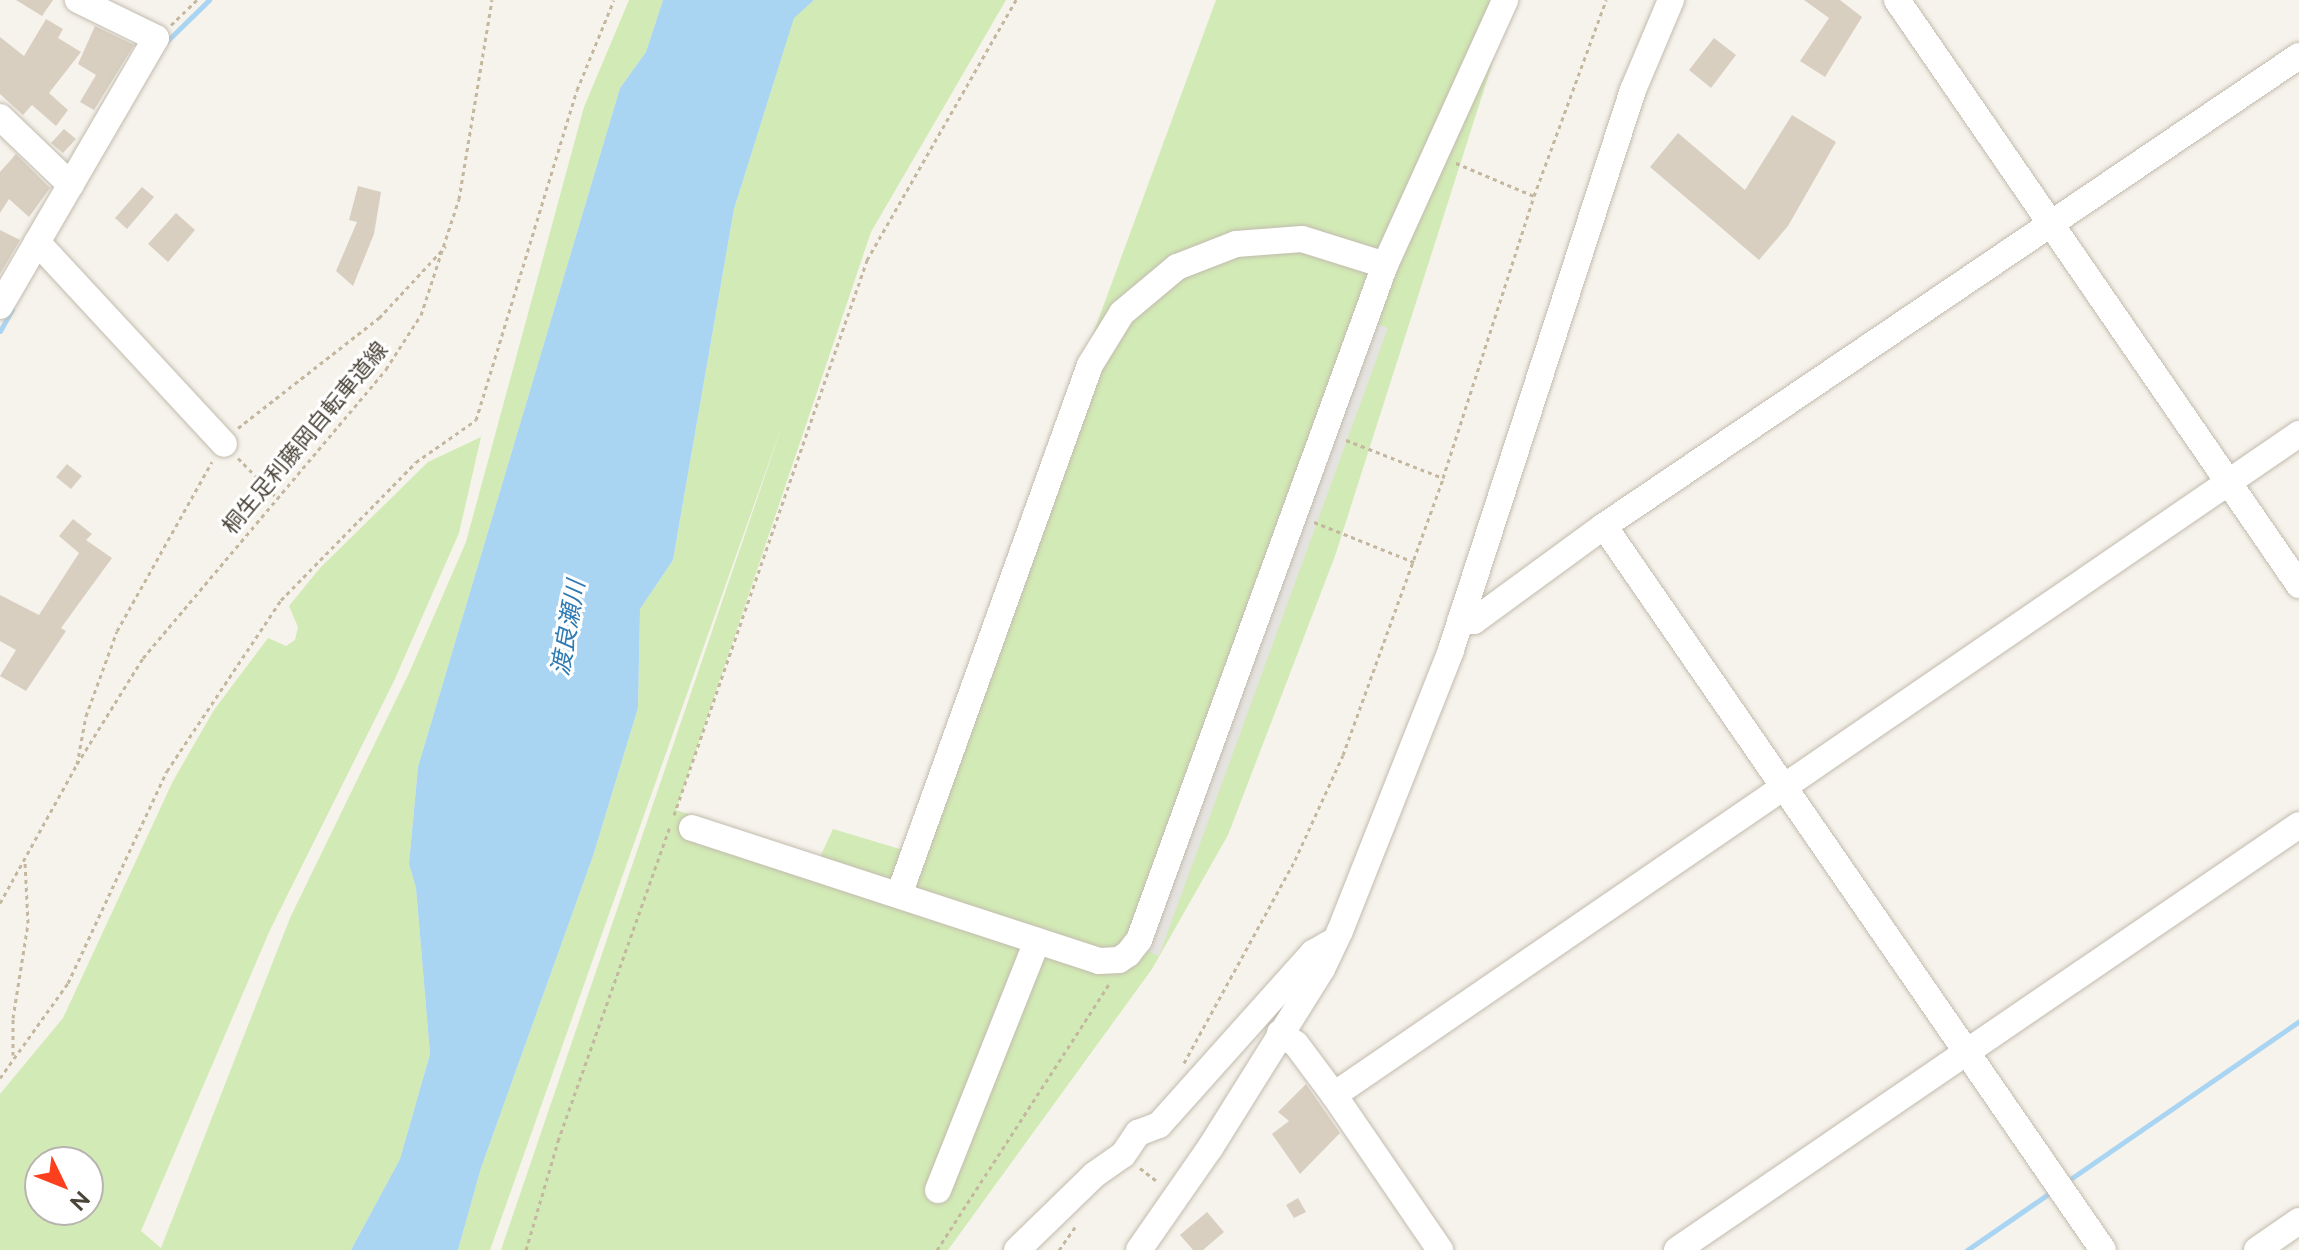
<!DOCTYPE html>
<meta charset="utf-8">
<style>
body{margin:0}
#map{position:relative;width:2299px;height:1250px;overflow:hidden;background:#f6f3ec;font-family:Raleway,"Noto Sans JP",sans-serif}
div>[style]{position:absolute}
.green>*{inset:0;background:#d2eab5}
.parking>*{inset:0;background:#e5e3e0}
.water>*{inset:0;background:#a9d4f2}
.stream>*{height:5px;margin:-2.5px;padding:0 2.5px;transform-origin:2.5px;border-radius:2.5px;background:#a9d4f2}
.building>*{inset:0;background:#d8cfc1}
.path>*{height:3px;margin-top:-1.5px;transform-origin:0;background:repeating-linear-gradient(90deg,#c4b79f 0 4px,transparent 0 8px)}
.roads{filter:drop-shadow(0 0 2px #c2bbae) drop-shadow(0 0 2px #c2bbae)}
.minor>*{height:26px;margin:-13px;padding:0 13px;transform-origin:13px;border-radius:13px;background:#fff}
span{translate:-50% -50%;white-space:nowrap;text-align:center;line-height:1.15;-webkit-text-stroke:6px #fff;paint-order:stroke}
.street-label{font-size:22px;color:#4b4439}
.water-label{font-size:24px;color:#2e7ab2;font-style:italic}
.north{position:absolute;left:24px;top:1146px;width:80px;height:80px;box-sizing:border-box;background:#fff;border:2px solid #b7b4b0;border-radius:50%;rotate:133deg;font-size:22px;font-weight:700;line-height:32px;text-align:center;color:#4b4439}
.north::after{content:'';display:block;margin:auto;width:28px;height:36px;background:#fc3f1d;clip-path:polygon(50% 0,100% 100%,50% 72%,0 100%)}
</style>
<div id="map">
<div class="green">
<div style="clip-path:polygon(evenodd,629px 0,663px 0,646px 52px,620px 88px,418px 767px,409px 864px,416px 888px,430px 1054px,400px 1159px,351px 1250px,0 1250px,0 1094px,63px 1018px,173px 781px,214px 710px,268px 638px,286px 646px,295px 640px,298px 627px,289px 606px,320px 568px,428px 462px,481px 437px,459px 533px,394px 681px,270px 930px,141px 1231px,161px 1248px,290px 918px,410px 671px,466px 542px,584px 107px,629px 0,40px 1162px,88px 1162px,88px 1210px,40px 1210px,40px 1162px)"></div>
<div style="clip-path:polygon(814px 0,1006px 0,871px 232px,676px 810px,820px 857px,833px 829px,903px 850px,1216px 0,1496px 0,1511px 5px,1335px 556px,1228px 835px,1152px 969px,948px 1250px,501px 1250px,784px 420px,490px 1250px,458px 1250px,481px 1168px,593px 856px,638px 708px,640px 609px,673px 560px,734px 209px,794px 17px)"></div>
</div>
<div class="parking">
<div style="clip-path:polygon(1366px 319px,1388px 328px,1159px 956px,1136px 946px)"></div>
</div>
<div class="water">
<div style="clip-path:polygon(663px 0,814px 0,794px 18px,734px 209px,673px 560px,640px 609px,638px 708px,593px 856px,481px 1168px,458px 1250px,351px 1250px,400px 1159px,430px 1054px,416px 888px,409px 864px,418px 767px,620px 88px,646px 52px)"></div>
</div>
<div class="stream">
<div style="left:164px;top:44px;width:63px;rotate:-44.4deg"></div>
<div style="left:0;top:331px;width:25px;rotate:-61deg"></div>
<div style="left:2066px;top:1182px;width:283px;rotate:-34.6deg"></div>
<div style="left:1967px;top:1250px;width:102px;rotate:-34.6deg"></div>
</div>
<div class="building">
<div style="clip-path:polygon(16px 0,53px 0,42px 16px)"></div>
<div style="clip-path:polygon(1804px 0,1840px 0,1862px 17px,1825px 77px,1800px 61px,1829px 18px)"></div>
<div style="clip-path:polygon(46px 19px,63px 29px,58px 38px,81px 52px,49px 93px,68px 110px,56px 126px,32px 105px,23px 115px,0 94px,0 37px,24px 56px)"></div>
<div style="clip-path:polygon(95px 26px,134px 45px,94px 110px,80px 102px,96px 75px,78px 64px)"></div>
<div style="clip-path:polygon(1714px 38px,1736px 55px,1711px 88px,1689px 70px)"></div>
<div style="clip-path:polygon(1792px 115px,1836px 142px,1788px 226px,1759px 260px,1650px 167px,1678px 133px,1745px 190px)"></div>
<div style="clip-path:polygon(64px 129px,76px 139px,63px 153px,51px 143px)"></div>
<div style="clip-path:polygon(16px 154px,50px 188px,29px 217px,9px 199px,0 213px,0 172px)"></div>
<div style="clip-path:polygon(358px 186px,381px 192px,374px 234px,353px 286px,336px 271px,357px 222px,349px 220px)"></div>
<div style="clip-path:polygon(142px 187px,154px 197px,127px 229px,115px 218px)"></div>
<div style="clip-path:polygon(176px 213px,195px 230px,168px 262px,148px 244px)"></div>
<div style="clip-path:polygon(0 230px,20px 240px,0 274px)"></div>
<div style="clip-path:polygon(67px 464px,82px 476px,71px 489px,56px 477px)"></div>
<div style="clip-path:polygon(73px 519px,92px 534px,86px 540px,112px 558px,61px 628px,66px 631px,26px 691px,0 676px,16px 650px,0 641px,0 595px,39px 615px,79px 553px,59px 536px)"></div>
<div style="clip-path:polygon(1306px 1084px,1340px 1133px,1300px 1174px,1272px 1134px,1289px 1121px,1278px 1112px)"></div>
<div style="clip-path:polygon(1298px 1198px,1306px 1212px,1294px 1218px,1286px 1205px)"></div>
<div style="clip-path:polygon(1207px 1212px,1224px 1232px,1203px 1250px,1193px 1250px,1180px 1235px)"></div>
</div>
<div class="path">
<div style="left:171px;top:25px;width:36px;rotate:-44deg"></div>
<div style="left:1456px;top:163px;width:85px;rotate:22.9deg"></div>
<div style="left:238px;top:428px;width:179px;rotate:-38deg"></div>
<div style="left:379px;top:318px;width:98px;rotate:-47.1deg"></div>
<div style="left:1346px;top:440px;width:104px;rotate:21.4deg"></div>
<div style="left:238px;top:458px;width:56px;rotate:45.7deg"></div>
<div style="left:1314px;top:522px;width:108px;rotate:21.8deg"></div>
<div style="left:77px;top:764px;width:125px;rotate:-58.1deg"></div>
<div style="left:143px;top:658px;width:378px;rotate:-49.9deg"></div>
<div style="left:386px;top:369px;width:64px;rotate:-57.1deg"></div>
<div style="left:421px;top:315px;width:122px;rotate:-71.9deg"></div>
<div style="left:459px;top:199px;width:202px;rotate:-80.6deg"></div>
<div style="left:674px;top:815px;width:588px;rotate:-70.82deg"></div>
<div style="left:867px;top:260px;width:300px;rotate:-60.2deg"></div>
<div style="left:0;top:903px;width:159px;rotate:-61deg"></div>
<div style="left:77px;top:764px;width:49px;rotate:-79.4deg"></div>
<div style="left:86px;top:716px;width:90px;rotate:-70deg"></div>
<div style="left:117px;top:631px;width:194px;rotate:-60.7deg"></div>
<div style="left:13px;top:1055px;width:37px;rotate:-90deg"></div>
<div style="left:13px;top:1018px;width:96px;rotate:-81deg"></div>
<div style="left:28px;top:923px;width:62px;rotate:-92.8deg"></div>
<div style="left:1184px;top:1063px;width:231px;rotate:-61.3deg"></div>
<div style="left:1295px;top:860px;width:115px;rotate:-65.4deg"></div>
<div style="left:1343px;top:755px;width:294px;rotate:-70.1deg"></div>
<div style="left:1443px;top:478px;width:296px;rotate:-72.1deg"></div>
<div style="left:1534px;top:196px;width:209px;rotate:-69.8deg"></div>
<div style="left:0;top:1078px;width:117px;rotate:-54.4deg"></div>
<div style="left:68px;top:983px;width:234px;rotate:-65deg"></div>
<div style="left:167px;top:771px;width:206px;rotate:-56.3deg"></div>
<div style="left:281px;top:600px;width:193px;rotate:-45.6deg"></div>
<div style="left:416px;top:462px;width:73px;rotate:-35deg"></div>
<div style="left:476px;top:420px;width:345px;rotate:-73deg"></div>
<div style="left:577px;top:90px;width:97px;rotate:-67.7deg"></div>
<div style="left:1140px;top:1168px;width:24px;rotate:38deg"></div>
<div style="left:526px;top:1250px;width:114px;rotate:-73.6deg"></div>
<div style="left:558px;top:1141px;width:334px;rotate:-70.4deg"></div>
<div style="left:937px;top:1250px;width:320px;rotate:-57.1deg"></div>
<div style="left:1059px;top:1250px;width:28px;rotate:-55deg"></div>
</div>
<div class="roads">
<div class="minor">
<div style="left:1897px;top:0;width:710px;rotate:55.5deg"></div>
<div style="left:0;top:117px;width:98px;rotate:43.8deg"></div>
<div style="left:37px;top:242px;width:275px;rotate:47.2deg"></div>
<div style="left:0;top:306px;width:310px;rotate:-59.8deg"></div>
<div style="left:156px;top:38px;width:87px;rotate:-154deg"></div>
<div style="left:1604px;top:526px;width:879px;rotate:55.42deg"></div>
<div style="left:1460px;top:621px;width:14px"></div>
<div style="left:1474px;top:621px;width:161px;rotate:-36.2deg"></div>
<div style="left:1604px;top:526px;width:839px;rotate:-34.07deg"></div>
<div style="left:692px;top:828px;width:428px;rotate:18.1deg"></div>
<div style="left:1099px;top:961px;width:20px;rotate:-3deg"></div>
<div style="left:1119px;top:960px;width:11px;rotate:-34deg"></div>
<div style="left:1128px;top:954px;width:18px;rotate:-52deg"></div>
<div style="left:1139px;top:940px;width:718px;rotate:-69.98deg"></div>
<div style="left:1385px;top:265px;width:291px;rotate:-65.6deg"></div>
<div style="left:899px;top:895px;width:563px;rotate:-70.18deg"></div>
<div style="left:1090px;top:365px;width:61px;rotate:-58.4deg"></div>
<div style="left:1122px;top:313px;width:72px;rotate:-39.9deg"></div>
<div style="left:1177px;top:267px;width:63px;rotate:-21.3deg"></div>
<div style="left:1236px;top:244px;width:66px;rotate:-4.3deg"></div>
<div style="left:1302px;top:239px;width:87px;rotate:17.4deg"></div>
<div style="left:1280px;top:1033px;width:19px;rotate:35deg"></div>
<div style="left:1296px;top:1044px;width:64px;rotate:53.3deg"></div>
<div style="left:1334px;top:1095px;width:188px;rotate:55.6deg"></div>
<div style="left:1334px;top:1095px;width:1170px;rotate:-34.41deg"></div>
<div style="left:938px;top:1190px;width:268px;rotate:-68.3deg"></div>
<div style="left:1017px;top:1250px;width:107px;rotate:-44.2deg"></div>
<div style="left:1094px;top:1175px;width:35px;rotate:-35deg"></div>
<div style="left:1123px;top:1155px;width:27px;rotate:-56deg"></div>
<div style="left:1138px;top:1133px;width:22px;rotate:-21deg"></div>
<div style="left:1159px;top:1125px;width:231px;rotate:-48.2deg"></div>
<div style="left:1313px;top:953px;width:20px;rotate:-30deg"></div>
<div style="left:1139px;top:1250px;width:124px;rotate:-55.2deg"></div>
<div style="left:1210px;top:1148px;width:211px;rotate:-58deg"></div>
<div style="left:1322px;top:969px;width:42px;rotate:-64.7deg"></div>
<div style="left:1340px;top:931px;width:302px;rotate:-68.4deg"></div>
<div style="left:1451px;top:650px;width:589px;rotate:-72deg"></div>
<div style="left:1633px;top:90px;width:98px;rotate:-67.1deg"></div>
<div style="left:1677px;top:1250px;width:753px;rotate:-34.34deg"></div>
<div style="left:2257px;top:1250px;width:51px;rotate:-34.6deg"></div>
</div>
</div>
<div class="street-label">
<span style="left:305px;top:438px;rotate:-50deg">桐生足利藤岡自転車道線</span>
</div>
<div class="water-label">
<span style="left:568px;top:628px;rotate:-80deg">渡良瀬川</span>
</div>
<div class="north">N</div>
</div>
